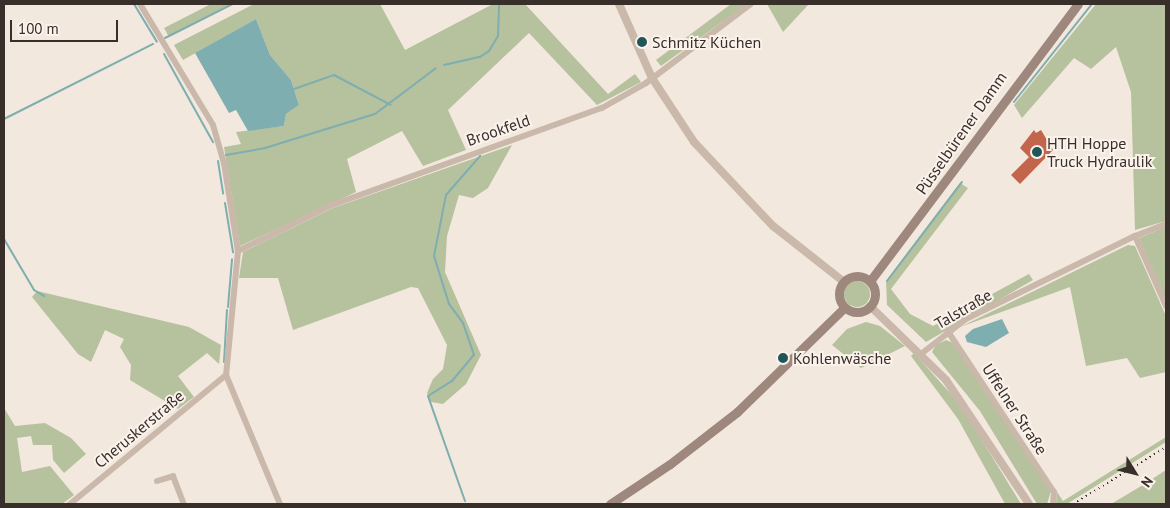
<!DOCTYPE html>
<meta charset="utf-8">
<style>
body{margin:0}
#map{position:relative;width:1170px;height:508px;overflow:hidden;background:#f2e8de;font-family:"PT Sans",sans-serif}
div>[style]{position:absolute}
.green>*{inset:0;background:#b6c19e}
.round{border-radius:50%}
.water>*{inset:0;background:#7eaeaf}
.stream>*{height:2px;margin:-1px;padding:0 1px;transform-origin:1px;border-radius:1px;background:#7eaeaf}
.building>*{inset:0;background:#c3654c}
.minor>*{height:6px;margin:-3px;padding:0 3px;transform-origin:3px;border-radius:3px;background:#cab8aa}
.tertiary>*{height:8px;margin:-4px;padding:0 4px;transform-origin:4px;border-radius:4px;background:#cab8aa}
.secondary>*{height:9px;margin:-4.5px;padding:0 4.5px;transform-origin:4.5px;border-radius:4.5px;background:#9e877c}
.secondary>.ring{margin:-4.5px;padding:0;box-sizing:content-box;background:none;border:9px solid #9e877c;border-radius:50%}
.rail>*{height:2px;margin-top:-1px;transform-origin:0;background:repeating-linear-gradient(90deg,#382e2a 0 1px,transparent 0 5px)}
.dots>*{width:14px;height:14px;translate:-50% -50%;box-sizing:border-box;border:2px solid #faf2eb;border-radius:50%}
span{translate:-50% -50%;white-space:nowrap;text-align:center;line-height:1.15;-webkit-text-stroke:4px #faf2eb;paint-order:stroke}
.poi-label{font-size:16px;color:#382e2a}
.left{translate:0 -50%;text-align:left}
.street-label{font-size:16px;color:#382e2a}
.frame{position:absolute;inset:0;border:5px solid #382e2a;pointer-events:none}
.north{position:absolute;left:1110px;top:448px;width:50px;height:50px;-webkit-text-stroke:4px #faf2eb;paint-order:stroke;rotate:126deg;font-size:14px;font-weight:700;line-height:20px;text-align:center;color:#382e2a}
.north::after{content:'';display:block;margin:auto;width:18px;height:22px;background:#382e2a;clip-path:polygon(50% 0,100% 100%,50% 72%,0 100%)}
.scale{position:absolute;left:10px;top:20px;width:108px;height:22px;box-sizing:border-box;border:2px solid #382e2a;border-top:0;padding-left:6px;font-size:15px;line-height:18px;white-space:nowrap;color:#382e2a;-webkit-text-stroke:4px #faf2eb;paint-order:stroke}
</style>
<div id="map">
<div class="green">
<div style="clip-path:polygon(211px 4px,234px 4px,169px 37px,164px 28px)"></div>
<div style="clip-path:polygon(254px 4px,380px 4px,405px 50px,493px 4px,525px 4px,608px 94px,635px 74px,641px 82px,597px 105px,529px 33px,448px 110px,466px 150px,423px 166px,402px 131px,347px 159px,356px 192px,240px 246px,224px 147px,241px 144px,236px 132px,284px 126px,286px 114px,299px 105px,291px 80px,270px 55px,256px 19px,183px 60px,174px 45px)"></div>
<div style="clip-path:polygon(731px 4px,747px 4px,661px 66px,656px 60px)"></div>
<div style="clip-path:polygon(767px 4px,809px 4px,783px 32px)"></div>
<div style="clip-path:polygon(1096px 4px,1166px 4px,1166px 221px,1135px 230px,1131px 92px,1116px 47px,1091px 69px,1074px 58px,1022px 118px,1014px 105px)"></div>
<div style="clip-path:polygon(512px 145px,488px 188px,473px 198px,459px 195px,447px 236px,445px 272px,481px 355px,466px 384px,443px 404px,431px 402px,427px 393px,433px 379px,443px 369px,447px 345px,418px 288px,411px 287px,293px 330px,278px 278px,239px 278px,243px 252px,333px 208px)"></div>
<div style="clip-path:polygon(960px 183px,968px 188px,891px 289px,910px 314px,933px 326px,1029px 274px,1033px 280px,926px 342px,887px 305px,886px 281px)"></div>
<div style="clip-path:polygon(1166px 227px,1166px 300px,1139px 238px)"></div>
<div style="clip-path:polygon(1128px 245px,1135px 246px,1166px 316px,1166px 372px,1140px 378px,1127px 358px,1086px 366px,1070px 287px,960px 327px)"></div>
<div class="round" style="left:844px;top:281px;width:26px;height:26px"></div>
<div style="clip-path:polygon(37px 291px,189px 327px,221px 345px,219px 364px,207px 353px,178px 376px,194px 397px,178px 409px,130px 380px,131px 365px,120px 347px,124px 339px,105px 330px,91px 362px,78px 354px,32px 297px)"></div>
<div style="clip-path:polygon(866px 322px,880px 326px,905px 346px,861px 368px,832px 345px,847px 329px)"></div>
<div style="clip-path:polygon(946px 340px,953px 343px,1051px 491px,1047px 504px,1037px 504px,980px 411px,932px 352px,936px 345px)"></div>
<div style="clip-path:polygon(914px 353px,959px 403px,1021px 504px,1005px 504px,958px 419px,911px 356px)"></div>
<div style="clip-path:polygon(4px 408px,15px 426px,45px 423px,71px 438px,86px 454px,64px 473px,53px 460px,52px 445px,33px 445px,31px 436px,17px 438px,22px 472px,50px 466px,74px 495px,62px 504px,4px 504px)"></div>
<div style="clip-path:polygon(1166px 437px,1166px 442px,1067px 504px,1056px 504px,1057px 492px,1063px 501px)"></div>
<div style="clip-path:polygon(1166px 470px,1166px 504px,1111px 504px,1143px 485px)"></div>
</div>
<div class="water">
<div style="clip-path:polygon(256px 19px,270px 55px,291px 80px,299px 105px,286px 114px,284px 126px,248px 131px,236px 110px,229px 113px,195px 53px)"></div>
<div style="clip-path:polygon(1002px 319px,1009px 333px,999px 339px,986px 347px,967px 342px,965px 336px,973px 329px)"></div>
</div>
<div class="stream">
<div style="left:134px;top:4px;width:44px;rotate:58.8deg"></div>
<div style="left:165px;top:38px;width:76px;rotate:-26.6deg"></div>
<div style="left:164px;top:54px;width:101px;rotate:60.9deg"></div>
<div style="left:444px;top:65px;width:37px;rotate:-13deg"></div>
<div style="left:480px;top:57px;width:11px;rotate:-34deg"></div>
<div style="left:489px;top:51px;width:17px;rotate:-59deg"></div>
<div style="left:498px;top:36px;width:32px;rotate:-88deg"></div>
<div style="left:294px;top:89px;width:42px;rotate:-19.3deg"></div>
<div style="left:334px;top:75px;width:64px;rotate:27.8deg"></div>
<div style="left:1014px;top:102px;width:125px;rotate:-51.5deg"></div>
<div style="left:4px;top:119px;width:167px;rotate:-26.7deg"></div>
<div style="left:226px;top:155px;width:40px;rotate:-10deg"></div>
<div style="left:265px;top:148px;width:115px;rotate:-17.2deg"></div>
<div style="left:375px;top:114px;width:76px;rotate:-37deg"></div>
<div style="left:218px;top:161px;width:33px;rotate:81deg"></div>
<div style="left:225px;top:203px;width:50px;rotate:80.7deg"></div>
<div style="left:4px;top:239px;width:59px;rotate:59.5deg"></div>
<div style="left:34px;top:290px;width:12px;rotate:31deg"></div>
<div style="left:887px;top:281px;width:124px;rotate:-52.9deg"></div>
<div style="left:228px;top:307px;width:48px;rotate:-85.2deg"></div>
<div style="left:224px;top:362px;width:52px;rotate:-86.7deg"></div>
<div style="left:465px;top:501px;width:111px;rotate:-109.4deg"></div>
<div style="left:428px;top:396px;width:28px;rotate:-32deg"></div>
<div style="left:452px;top:381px;width:34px;rotate:-50deg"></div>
<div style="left:474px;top:355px;width:34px;rotate:-109deg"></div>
<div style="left:463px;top:323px;width:24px;rotate:-126deg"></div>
<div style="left:449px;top:304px;width:50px;rotate:-107.4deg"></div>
<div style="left:434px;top:256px;width:62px;rotate:-78.9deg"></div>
<div style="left:446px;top:195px;width:52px;rotate:-48.9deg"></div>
</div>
<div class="building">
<div style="clip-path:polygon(1034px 130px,1036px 133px,1041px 130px,1053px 150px,1020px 184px,1011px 175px,1029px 157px,1020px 148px)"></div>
</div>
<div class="minor">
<div style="left:140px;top:4px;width:141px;rotate:58.9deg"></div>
<div style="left:213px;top:125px;width:40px;rotate:74deg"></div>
<div style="left:224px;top:163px;width:89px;rotate:81deg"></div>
<div style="left:238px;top:251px;width:125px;rotate:95.5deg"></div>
<div style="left:226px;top:375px;width:140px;rotate:67.3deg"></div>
<div style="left:1135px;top:236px;width:33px;rotate:-21deg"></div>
<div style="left:238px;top:251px;width:105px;rotate:-26.1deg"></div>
<div style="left:332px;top:205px;width:287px;rotate:-19.8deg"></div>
<div style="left:602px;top:108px;width:51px;rotate:-29.6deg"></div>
<div style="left:646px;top:83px;width:131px;rotate:-37deg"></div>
<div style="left:947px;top:330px;width:194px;rotate:56.6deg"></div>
<div style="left:1054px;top:492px;width:12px;rotate:95deg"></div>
<div style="left:921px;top:354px;width:57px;rotate:-37.9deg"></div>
<div style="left:966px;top:319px;width:188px;rotate:-26.2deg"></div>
<div style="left:1135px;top:236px;width:77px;rotate:66.1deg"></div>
<div style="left:157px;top:481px;width:17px;rotate:-17deg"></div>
<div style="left:173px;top:476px;width:30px;rotate:69deg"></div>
<div style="left:70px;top:504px;width:202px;rotate:-39.6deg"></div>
</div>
<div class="tertiary">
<div style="left:619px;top:4px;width:81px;rotate:66deg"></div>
<div style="left:652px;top:78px;width:77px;rotate:56.7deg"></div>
<div style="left:694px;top:142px;width:115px;rotate:46.8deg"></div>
<div style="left:773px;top:226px;width:89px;rotate:38.2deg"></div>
<div style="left:870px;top:306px;width:106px;rotate:44.2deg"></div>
<div style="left:946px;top:380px;width:149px;rotate:56.2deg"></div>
</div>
<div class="secondary">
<div class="ring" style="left:839px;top:276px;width:27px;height:27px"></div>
<div style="left:870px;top:281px;width:346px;rotate:-53.1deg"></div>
<div style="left:610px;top:504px;width:72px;rotate:-33.7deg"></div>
<div style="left:670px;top:464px;width:85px;rotate:-37.8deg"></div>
<div style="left:737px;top:412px;width:149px;rotate:-44.2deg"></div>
</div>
<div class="rail">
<div style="left:1073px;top:504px;width:109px;rotate:-31.5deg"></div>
</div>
<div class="dots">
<div style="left:642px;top:42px;background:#205658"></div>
<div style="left:1037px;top:152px;background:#205658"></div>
<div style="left:783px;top:358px;background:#205658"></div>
</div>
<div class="poi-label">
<span class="left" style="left:652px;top:42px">Schmitz Küchen</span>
<span class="left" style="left:1047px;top:152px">HTH Hoppe<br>Truck Hydraulik</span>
<span class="left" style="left:793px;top:358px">Kohlenwäsche</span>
</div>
<div class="street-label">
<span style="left:498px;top:130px;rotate:-19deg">Brookfeld</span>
<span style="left:961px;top:133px;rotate:-55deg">Püsselbürener Damm</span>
<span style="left:963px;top:309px;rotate:-30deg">Talstraße</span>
<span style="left:1015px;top:409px;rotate:57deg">Uffelner Straße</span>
<span style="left:139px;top:429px;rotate:-40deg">Cheruskerstraße</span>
</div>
<div class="frame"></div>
<div class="north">N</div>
<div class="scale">100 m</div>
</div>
